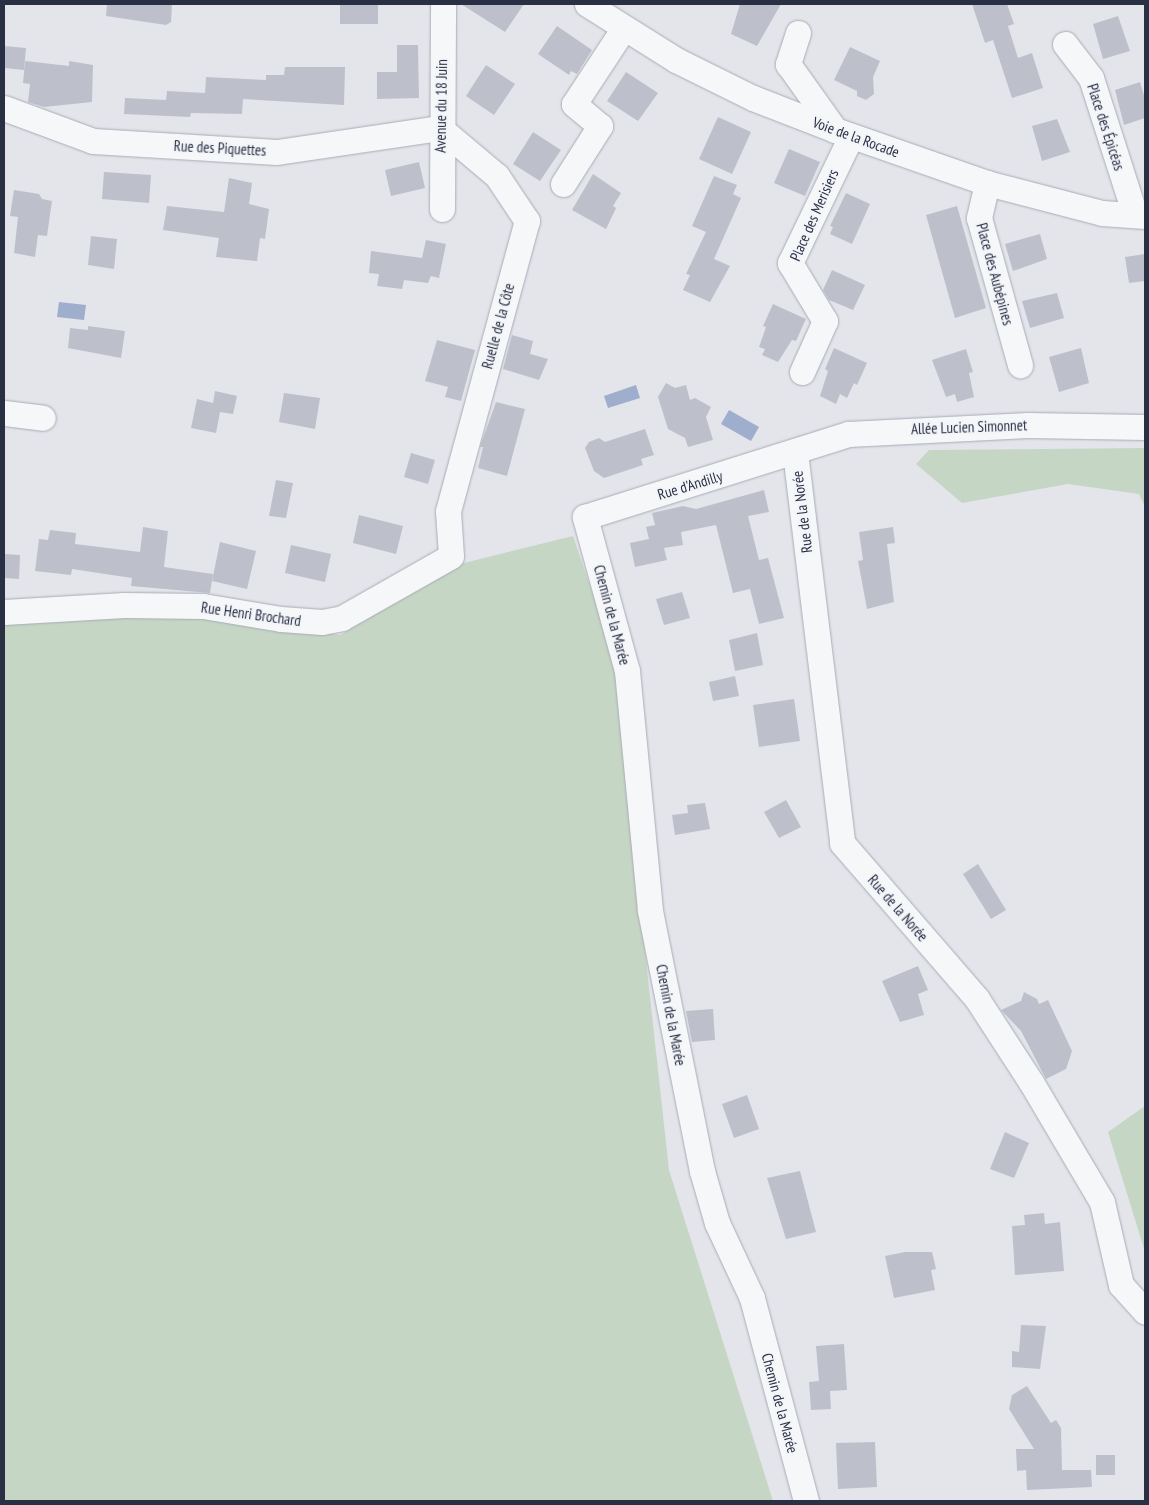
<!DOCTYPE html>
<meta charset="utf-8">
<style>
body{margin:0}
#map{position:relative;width:1149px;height:1505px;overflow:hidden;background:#e3e5eb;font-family:"PT Sans Narrow",sans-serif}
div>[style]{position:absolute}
.green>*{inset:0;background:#c6d6c4}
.water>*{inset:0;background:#9eaecc}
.building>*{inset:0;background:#bdc0cb}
.roads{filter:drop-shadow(0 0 1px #a8abb6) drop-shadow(0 0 1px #a8abb6)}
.minor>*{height:25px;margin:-12.5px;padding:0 12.5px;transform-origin:12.5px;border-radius:12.5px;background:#f6f7f9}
span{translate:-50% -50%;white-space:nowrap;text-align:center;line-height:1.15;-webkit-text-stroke:4px #f3f5f9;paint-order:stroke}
.street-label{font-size:15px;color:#2a3044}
.frame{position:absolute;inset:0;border:5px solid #2a3044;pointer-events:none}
</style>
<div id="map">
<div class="green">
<div style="clip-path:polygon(1145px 448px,1145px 507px,1139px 494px,1068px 484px,962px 503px,916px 464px,929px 450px)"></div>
<div style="clip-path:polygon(573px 536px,619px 671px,638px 887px,669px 1170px,773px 1501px,4px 1501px,4px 619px,199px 614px,340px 635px,452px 566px)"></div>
<div style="clip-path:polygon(1145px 1106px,1145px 1252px,1108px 1132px)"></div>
</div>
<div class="water">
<div style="clip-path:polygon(59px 302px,86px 305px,84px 320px,57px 317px)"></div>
<div style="clip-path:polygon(636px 385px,640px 398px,608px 408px,604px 396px)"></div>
<div style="clip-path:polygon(729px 410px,759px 427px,751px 441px,721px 424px)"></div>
</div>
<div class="building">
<div style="clip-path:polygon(107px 4px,172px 4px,171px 22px,166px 25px,106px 16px)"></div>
<div style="clip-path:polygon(340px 4px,378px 4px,378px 24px,340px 24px)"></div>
<div style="clip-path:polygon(461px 4px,524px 4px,505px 32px)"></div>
<div style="clip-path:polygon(740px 4px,781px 4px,757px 46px,731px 34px)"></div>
<div style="clip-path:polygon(972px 4px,1007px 4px,1014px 24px,1008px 26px,1018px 58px,1032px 53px,1043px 88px,1012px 98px,993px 40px,985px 43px)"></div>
<div style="clip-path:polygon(1118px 16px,1130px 51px,1103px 59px,1093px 24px)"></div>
<div style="clip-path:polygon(557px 26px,592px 50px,577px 74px,571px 71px,569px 75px,538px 54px)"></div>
<div style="clip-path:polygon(397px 45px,418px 45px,419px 98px,377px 99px,377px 72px,397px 72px)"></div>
<div style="clip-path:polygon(4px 46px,26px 48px,24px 70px,4px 68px)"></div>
<div style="clip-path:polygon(850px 47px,880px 61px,873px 77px,874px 94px,866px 100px,857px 96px,857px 91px,834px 80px)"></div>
<div style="clip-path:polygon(25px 61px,69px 66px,69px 61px,93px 65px,92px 102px,44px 107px,28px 102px,30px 84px,23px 83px)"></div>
<div style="clip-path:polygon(486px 65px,515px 84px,494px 115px,466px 96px)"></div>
<div style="clip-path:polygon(285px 67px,345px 67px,344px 105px,243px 99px,242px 114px,191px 113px,190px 117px,124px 114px,125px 98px,166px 100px,167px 91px,205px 93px,206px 77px,266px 80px,266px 75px,284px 75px)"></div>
<div style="clip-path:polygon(626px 72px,658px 93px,638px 121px,607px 101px)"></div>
<div style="clip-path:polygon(1140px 82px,1145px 99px,1145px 118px,1124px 125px,1115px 90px)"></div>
<div style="clip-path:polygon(718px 117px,751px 132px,732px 174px,699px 159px)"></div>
<div style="clip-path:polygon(1057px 119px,1070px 152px,1042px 161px,1032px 126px)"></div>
<div style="clip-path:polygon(533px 132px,561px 150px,540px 181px,513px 164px)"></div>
<div style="clip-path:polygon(789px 149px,820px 162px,805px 196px,774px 183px)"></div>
<div style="clip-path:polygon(419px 162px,425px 188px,391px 196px,385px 170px)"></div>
<div style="clip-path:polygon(104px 172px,151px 175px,149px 203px,102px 199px)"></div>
<div style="clip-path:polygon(593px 174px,621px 193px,613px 206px,616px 208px,606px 229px,572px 210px)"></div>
<div style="clip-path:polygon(714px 176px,737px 185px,733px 194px,741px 198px,714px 259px,730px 266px,710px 302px,683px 290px,690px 275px,686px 274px,706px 232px,692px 226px)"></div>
<div style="clip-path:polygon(229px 178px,252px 183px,249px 204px,269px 209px,265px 239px,260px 238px,257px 261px,216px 257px,219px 238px,163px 230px,167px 206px,224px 212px)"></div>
<div style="clip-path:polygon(14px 190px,39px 194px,42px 199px,52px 201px,47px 236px,38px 235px,35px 257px,14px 253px,18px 217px,10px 216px)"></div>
<div style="clip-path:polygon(846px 193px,870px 204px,852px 244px,830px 234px,833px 227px,830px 226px)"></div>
<div style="clip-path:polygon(957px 206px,986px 308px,955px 318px,926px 215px)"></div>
<div style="clip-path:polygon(1040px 234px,1047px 259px,1013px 271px,1005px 244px)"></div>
<div style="clip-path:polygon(91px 236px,117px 239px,114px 269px,88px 265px)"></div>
<div style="clip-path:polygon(426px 240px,446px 244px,439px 278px,431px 276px,428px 283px,404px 280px,402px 289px,377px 286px,379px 274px,369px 273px,371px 251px,422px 258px)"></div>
<div style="clip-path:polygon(1145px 254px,1145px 281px,1129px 283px,1125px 257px)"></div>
<div style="clip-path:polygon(832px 270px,865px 285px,853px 310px,829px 300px,823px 290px)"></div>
<div style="clip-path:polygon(1057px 293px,1064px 318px,1030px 328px,1022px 301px)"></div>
<div style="clip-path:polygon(773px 304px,806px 319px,796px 341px,792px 340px,778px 362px,762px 355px,765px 349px,759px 347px,766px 327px,763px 326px)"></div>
<div style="clip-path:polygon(88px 326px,125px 331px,121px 358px,68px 348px,70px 328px,88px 330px)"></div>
<div style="clip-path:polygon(512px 335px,533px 341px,530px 354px,548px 359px,539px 380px,503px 369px)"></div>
<div style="clip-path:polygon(437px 340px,475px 350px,461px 401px,445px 397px,448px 387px,425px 381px)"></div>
<div style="clip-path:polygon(834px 348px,867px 363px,857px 385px,854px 383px,847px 398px,840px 394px,836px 404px,820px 396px,828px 371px,825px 369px)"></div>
<div style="clip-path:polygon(1081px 348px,1089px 383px,1059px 392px,1049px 357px)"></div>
<div style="clip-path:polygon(966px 349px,973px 372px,969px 373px,974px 397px,957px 402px,955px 394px,946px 397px,932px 360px)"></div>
<div style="clip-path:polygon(666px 383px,675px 388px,686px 385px,690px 400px,695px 398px,711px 407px,706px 417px,713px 440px,688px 447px,685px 438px,668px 429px,658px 397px)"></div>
<div style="clip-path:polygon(215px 391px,237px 396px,233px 414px,220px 412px,216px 433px,191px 428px,197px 399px,213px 403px)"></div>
<div style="clip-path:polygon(284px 393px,320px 398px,315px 429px,279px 422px)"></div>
<div style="clip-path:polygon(496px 402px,525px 409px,507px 476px,478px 468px,483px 447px,480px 447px)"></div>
<div style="clip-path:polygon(645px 429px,654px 455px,641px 459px,643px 465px,604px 478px,594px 471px,585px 448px,589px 442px,599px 438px,605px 442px)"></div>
<div style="clip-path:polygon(411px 453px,435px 460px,428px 484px,404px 477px)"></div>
<div style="clip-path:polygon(276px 480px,293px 483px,286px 518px,269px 516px)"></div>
<div style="clip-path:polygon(764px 490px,769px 512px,748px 516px,759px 560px,768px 558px,784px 618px,759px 624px,750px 589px,733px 593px,716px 525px,681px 532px,683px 545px,664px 548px,667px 560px,635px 567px,630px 543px,649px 539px,646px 527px,655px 525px,652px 513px,683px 506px,696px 509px)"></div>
<div style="clip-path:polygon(359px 515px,403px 526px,396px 554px,353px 543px)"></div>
<div style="clip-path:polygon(143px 527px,168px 531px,164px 567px,213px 574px,210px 593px,131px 586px,132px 578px,72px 569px,71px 575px,35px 571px,39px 539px,48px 540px,50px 530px,76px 533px,75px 544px,140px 552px)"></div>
<div style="clip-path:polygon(893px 527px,895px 543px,887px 544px,894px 602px,867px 609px,858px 561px,863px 560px,859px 532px)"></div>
<div style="clip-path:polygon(220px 542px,256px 551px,247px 589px,212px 581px)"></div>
<div style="clip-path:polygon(291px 545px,331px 554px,325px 582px,285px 573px)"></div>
<div style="clip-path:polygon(4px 554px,20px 555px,19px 579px,4px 578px)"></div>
<div style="clip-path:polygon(682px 592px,690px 618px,664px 625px,656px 599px)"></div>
<div style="clip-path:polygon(757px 633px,763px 665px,735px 671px,729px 640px)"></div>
<div style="clip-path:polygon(735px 676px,739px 696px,713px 701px,709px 682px)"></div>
<div style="clip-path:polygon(794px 699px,800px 741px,759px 747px,753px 705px)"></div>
<div style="clip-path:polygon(786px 800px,801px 827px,779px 838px,764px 812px)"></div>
<div style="clip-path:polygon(705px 803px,710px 829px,675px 835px,672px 815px,688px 813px,687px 805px)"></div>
<div style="clip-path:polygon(978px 864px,1006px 910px,991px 919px,963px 874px)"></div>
<div style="clip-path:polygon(918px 966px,928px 990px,918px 994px,924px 1015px,900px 1022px,882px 981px)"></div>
<div style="clip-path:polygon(1024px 992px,1037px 999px,1039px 1004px,1048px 1000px,1072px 1051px,1066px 1069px,1046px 1079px,1021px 1031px,1001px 1010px,1021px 1001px)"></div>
<div style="clip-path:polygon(713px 1009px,715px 1040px,692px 1042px,686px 1011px)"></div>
<div style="clip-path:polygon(747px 1095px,759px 1129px,734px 1138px,722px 1104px)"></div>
<div style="clip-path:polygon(1005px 1132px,1029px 1143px,1014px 1178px,990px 1169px)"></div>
<div style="clip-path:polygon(800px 1171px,816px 1232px,786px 1239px,767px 1178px)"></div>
<div style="clip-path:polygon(1044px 1213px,1045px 1224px,1060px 1222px,1064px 1271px,1015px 1275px,1012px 1226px,1025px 1225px,1024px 1215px)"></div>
<div style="clip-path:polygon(905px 1252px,932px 1252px,936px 1269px,931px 1270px,935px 1290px,894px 1298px,885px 1256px)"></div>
<div style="clip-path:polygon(1021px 1325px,1046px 1326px,1040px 1369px,1012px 1367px,1012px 1351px,1019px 1352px)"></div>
<div style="clip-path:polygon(844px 1344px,847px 1390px,830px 1391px,831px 1409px,811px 1410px,809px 1382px,819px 1381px,816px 1346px)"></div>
<div style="clip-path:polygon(1027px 1386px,1051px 1423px,1056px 1420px,1061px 1428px,1062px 1470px,1091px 1470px,1092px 1487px,1027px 1490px,1026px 1470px,1017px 1471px,1016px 1449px,1034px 1449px,1009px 1409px,1012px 1395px)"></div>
<div style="clip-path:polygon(875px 1442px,877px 1487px,838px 1489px,836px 1443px)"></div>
<div style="clip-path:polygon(1096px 1455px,1115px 1455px,1115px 1475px,1096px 1475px)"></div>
</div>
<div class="roads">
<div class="minor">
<div style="left:587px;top:4px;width:105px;rotate:32.2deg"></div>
<div style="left:676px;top:60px;width:86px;rotate:26.3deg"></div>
<div style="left:753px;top:98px;width:88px;rotate:21.3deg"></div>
<div style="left:835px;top:130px;width:161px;rotate:19.2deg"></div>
<div style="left:987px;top:183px;width:119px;rotate:14.6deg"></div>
<div style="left:1102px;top:213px;width:43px;rotate:4deg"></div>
<div style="left:798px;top:33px;width:33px;rotate:108deg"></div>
<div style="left:788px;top:64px;width:81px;rotate:54.5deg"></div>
<div style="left:1065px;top:44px;width:43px;rotate:52.6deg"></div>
<div style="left:1091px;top:78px;width:144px;rotate:72.2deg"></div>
<div style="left:4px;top:108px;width:95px;rotate:20.3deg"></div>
<div style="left:93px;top:141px;width:184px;rotate:3.4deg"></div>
<div style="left:277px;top:152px;width:165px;rotate:-8.4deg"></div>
<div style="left:987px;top:183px;width:36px;rotate:103deg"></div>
<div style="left:979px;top:218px;width:153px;rotate:74.4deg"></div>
<div style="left:563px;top:184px;width:69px;rotate:-57.5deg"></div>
<div style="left:600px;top:126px;width:34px;rotate:-140deg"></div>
<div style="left:574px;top:104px;width:91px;rotate:-56.7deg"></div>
<div style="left:442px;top:209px;width:205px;rotate:-89.7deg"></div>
<div style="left:802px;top:372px;width:56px;rotate:-65.7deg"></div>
<div style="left:825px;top:321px;width:68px;rotate:-121.1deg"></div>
<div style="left:790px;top:263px;width:141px;rotate:-64.3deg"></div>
<div style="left:4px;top:413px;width:39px;rotate:7deg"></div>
<div style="left:795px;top:452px;width:394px;rotate:83.1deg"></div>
<div style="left:842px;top:843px;width:206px;rotate:49.1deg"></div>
<div style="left:977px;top:999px;width:99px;rotate:57deg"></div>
<div style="left:1031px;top:1082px;width:139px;rotate:59.4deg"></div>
<div style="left:1102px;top:1202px;width:85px;rotate:77.1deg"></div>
<div style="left:1121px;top:1285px;width:36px;rotate:48deg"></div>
<div style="left:4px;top:612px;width:120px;rotate:-3.3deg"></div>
<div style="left:124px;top:605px;width:79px;rotate:0.7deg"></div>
<div style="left:203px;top:606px;width:79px;rotate:9.5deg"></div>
<div style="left:281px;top:619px;width:41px;rotate:4.2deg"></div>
<div style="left:322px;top:622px;width:20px;rotate:-11deg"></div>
<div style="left:342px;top:618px;width:125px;rotate:-29.6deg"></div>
<div style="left:451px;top:556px;width:45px;rotate:-93.8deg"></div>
<div style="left:448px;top:511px;width:301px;rotate:-74.8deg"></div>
<div style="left:527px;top:221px;width:54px;rotate:-123.7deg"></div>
<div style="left:497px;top:176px;width:75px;rotate:-139.9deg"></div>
<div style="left:806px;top:1501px;width:210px;rotate:-104.9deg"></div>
<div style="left:752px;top:1298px;width:83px;rotate:-115deg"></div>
<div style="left:717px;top:1223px;width:54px;rotate:-106.1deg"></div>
<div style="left:702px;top:1171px;width:266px;rotate:-101.3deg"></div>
<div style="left:650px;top:910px;width:240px;rotate:-95.5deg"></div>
<div style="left:627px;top:671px;width:160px;rotate:-105.3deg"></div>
<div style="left:585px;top:517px;width:276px;rotate:-17.5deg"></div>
<div style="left:848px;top:434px;width:180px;rotate:-2.9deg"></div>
<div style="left:1028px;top:425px;width:117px;rotate:1deg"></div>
</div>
</div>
<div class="street-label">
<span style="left:441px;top:106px;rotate:-89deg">Avenue du 18 Juin</span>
<span style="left:1106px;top:127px;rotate:72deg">Place des Épicéas</span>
<span style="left:856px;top:137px;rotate:20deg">Voie de la Rocade</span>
<span style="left:220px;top:148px;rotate:3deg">Rue des Piquettes</span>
<span style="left:814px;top:215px;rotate:-66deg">Place des Merisiers</span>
<span style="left:995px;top:274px;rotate:75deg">Place des Aubépines</span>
<span style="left:498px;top:326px;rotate:-75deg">Ruelle de la Côte</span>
<span style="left:969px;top:427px;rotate:-2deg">Allée Lucien Simonnet</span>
<span style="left:690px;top:485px;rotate:-17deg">Rue d'Andilly</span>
<span style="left:802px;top:512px;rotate:-97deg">Rue de la Norée</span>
<span style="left:251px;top:614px;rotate:8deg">Rue Henri Brochard</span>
<span style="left:612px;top:615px;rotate:75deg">Chemin de la Marée</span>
<span style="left:898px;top:908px;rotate:49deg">Rue de la Norée</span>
<span style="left:671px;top:1015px;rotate:79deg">Chemin de la Marée</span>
<span style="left:780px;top:1403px;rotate:75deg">Chemin de la Marée</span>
</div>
<div class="frame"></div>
</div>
